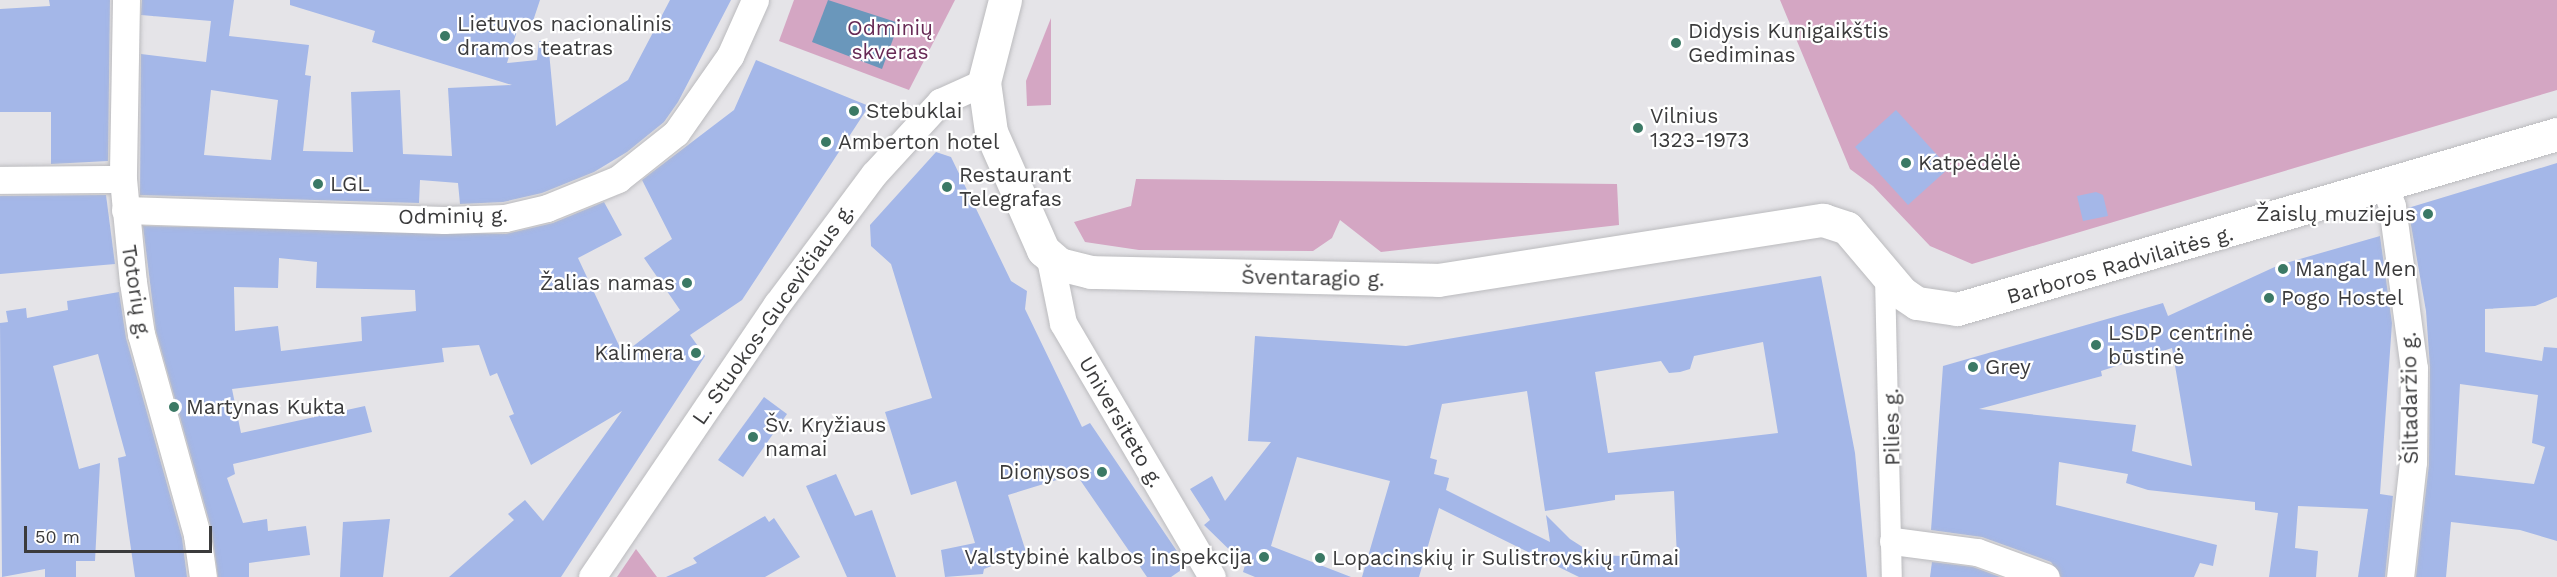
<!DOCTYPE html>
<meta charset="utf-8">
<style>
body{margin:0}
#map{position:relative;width:2557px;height:577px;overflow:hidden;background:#e5e4e8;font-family:"Work Sans",sans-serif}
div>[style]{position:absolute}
.green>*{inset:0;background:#d4a6c3}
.water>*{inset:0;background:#6a97bb}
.building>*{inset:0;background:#a4b7e8}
.roads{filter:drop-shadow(0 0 2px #bbbbbe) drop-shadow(0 0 2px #bbbbbe)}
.pedestrian>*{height:20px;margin:-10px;padding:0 10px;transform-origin:10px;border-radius:10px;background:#fff}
.minor>*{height:27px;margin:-13.5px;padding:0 13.5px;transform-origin:13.5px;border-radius:13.5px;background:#fff}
.secondary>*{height:33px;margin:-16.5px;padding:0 16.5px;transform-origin:16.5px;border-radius:16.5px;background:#fff}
.dots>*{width:16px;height:16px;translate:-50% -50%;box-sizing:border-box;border:3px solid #fff;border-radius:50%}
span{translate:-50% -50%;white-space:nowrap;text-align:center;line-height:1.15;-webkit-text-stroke:4.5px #fff;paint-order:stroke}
.poi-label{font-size:21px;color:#3b3b3c}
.left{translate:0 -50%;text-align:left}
.right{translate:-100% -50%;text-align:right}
.park-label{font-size:21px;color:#672a55}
.street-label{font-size:21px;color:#3b3b3c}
.scale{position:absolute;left:24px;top:526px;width:188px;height:27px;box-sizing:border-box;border:3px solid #3b3b3c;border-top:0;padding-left:8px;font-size:18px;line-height:21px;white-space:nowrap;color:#3b3b3c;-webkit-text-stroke:4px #fff;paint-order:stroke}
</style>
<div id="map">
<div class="green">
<div style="clip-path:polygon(794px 0,955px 0,909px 90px,779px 41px)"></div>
<div style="clip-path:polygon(1780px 0,2557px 0,2557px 90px,1972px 264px,1930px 246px,1873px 186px,1850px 169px)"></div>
<div style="clip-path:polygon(1051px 18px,1051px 105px,1027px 106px,1026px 81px)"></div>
<div style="clip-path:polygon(1136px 179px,1617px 184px,1619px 225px,1381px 252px,1340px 220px,1332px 238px,1313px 251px,1139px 250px,1085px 242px,1074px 222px,1131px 206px)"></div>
<div style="clip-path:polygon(636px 549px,657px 577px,617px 577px)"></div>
</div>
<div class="water">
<div style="clip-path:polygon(828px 0,899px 23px,882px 69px,812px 42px)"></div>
</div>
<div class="building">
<div style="clip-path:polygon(49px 0,110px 0,108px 161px,51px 164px,51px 112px,0 112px,0 9px,50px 6px)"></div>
<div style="clip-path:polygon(evenodd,142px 0,234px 0,229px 36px,309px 45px,305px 75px,311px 76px,303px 151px,353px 152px,351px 92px,400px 90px,403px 154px,452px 156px,448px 88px,512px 85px,372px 42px,375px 31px,290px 5px,290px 0,540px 0,533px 21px,521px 18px,507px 63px,537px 60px,539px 41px,548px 41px,556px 126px,628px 80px,670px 0,731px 0,678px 102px,664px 122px,627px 152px,594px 172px,542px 193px,503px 202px,460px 204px,458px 183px,420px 180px,419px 203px,140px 195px,141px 54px,206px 62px,211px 21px,141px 15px,142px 0,211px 90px,278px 100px,271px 160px,204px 155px,211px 90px)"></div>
<div style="clip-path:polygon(evenodd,756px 60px,869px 106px,742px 300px,690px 335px,705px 356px,561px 577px,449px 577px,514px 520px,508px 514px,525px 500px,543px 521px,622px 411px,531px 465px,509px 416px,514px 414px,497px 373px,490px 376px,479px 345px,442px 348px,444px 362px,232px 389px,241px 433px,365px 406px,372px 432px,233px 464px,235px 474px,227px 478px,243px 523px,267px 519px,268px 531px,306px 526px,310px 555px,249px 563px,249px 577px,218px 577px,212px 531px,156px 331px,143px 226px,506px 234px,553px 223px,604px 202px,622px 235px,578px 258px,623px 354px,680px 310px,644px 258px,672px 239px,642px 180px,734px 110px,756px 60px,279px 258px,317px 262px,316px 288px,415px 290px,416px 311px,361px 317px,362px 341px,281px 351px,278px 326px,235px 331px,234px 287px,278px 288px,279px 258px)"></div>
<div style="clip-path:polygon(1896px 110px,1949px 168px,1908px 205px,1855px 147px)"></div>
<div style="clip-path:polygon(936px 152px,951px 157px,1011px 281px,1027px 291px,1025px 309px,1082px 427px,1090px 423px,1187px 566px,1171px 577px,1147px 577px,1076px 474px,1008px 495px,1026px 552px,984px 569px,983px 574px,945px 577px,941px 550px,975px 543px,956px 481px,911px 495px,885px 412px,932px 398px,891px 264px,871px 246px,870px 225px)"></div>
<div style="clip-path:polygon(evenodd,2557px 163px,2557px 297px,2535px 306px,2485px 309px,2485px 352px,2542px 361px,2544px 347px,2557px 348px,2557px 541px,2520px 530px,2451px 522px,2446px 577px,2416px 577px,2429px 464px,2430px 368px,2426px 311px,2408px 208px,2557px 163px,2460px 384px,2538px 395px,2532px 443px,2545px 447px,2534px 484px,2455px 475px,2460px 384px)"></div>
<div style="clip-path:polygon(2096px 192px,2103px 195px,2108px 216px,2083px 221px,2077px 196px)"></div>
<div style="clip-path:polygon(106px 195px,115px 264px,0 274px,0 196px)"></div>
<div style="clip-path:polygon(evenodd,2380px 236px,2392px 323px,2380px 494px,2393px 496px,2385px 577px,2358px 577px,2368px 509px,2298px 506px,2295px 548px,2318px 551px,2316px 577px,2269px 577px,2278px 513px,2255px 510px,2255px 502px,2148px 490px,2126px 483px,2128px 474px,2059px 462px,2056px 505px,2217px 545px,2213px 566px,2200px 563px,2194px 577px,2061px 577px,2051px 562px,1982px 537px,1931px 530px,1943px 366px,2163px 303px,2168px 316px,2279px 265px,2380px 236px,2172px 348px,2192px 466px,2132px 451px,2136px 425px,1979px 409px,2102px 376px,2101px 371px,2172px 348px)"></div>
<div style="clip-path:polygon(evenodd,1821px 276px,1855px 453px,1867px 577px,1579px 577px,1439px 508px,1419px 577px,1362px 577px,1390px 481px,1297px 457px,1271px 546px,1351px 577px,1255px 577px,1243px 572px,1245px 565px,1204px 525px,1210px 520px,1190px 489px,1212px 476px,1225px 501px,1271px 442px,1248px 441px,1255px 336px,1406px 346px,1821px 276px,1763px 342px,1778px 433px,1608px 453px,1595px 372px,1661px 361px,1669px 373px,1680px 372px,1690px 369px,1694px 356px,1763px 342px,1821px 276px,1527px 391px,1545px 511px,1615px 500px,1615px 495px,1674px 491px,1677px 558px,1595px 555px,1570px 539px,1546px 515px,1550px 542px,1446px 490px,1449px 478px,1434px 474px,1437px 460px,1430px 458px,1442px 404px,1527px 391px)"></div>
<div style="clip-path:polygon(119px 292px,126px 338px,182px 538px,187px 577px,135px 577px,118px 458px,126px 456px,98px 354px,53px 366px,79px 469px,100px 463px,95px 561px,76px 561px,76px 577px,45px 577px,45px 569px,2px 577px,0 323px,8px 322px,6px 311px,26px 308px,27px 318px,68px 310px,67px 301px)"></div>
<div style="clip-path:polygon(764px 397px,787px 414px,743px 477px,718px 460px)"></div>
<div style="clip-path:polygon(836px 474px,855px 516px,872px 510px,896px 577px,847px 577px,806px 486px)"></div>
<div style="clip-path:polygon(765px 516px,769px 522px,774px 518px,800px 557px,765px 577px,666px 577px,697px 563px,693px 558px)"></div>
<div style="clip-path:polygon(390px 519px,383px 577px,340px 577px,343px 522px)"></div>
<div style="clip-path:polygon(1932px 562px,1973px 567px,2000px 577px,1930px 577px)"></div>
</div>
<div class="roads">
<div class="pedestrian">
<div style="left:1885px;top:277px;width:300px;rotate:88.7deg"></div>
</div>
<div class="minor">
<div style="left:126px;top:0;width:179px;rotate:91deg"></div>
<div style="left:123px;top:179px;width:103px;rotate:84.5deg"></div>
<div style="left:133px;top:282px;width:53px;rotate:81.3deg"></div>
<div style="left:141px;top:334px;width:209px;rotate:74.4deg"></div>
<div style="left:197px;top:535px;width:42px;rotate:81.9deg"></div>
<div style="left:0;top:180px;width:123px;rotate:-0.5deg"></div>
<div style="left:2385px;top:186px;width:21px;rotate:71deg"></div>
<div style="left:2392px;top:206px;width:163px;rotate:82.3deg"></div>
<div style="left:2414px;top:368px;width:94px;rotate:90.6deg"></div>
<div style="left:2413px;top:462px;width:116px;rotate:96.4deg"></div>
<div style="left:125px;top:210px;width:319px;rotate:1.8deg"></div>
<div style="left:444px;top:220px;width:61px;rotate:-1.9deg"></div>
<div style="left:505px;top:218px;width:43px;rotate:-13.4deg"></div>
<div style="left:547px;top:208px;width:77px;rotate:-22.2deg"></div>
<div style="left:618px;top:179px;width:74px;rotate:-38.4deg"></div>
<div style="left:676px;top:133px;width:94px;rotate:-55deg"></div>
<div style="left:730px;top:56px;width:61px;rotate:-65.9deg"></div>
<div style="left:1050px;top:259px;width:65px;rotate:78.5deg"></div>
<div style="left:1063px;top:323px;width:294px;rotate:59.6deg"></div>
<div style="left:1893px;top:541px;width:85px;rotate:7.5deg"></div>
<div style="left:1977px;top:552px;width:73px;rotate:19.9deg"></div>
<div style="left:592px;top:577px;width:330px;rotate:-55.9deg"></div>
<div style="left:777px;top:304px;width:162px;rotate:-53.3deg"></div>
<div style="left:874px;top:174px;width:98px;rotate:-47.5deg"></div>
<div style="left:940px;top:102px;width:48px;rotate:-24.4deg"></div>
</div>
<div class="secondary">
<div style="left:1005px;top:0;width:85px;rotate:104.4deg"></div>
<div style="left:984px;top:82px;width:50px;rotate:82deg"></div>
<div style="left:991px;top:132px;width:129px;rotate:66.2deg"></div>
<div style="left:1043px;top:250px;width:21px;rotate:41deg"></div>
<div style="left:1059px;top:264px;width:33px;rotate:14deg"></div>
<div style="left:1091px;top:272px;width:347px;rotate:1.3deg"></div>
<div style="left:1438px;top:280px;width:390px;rotate:-8.9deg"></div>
<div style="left:1823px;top:220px;width:25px;rotate:18deg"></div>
<div style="left:1847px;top:228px;width:85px;rotate:49.8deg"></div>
<div style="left:1902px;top:293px;width:18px;rotate:34deg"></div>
<div style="left:1917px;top:303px;width:40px;rotate:8.5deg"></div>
<div style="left:1957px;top:309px;width:625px;rotate:-16.26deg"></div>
</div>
</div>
<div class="dots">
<div style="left:445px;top:36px;background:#3b7965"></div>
<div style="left:1676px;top:43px;background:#3b7965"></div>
<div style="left:854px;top:111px;background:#3b7965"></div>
<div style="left:1638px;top:128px;background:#3b7965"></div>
<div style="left:826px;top:142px;background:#3b7965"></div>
<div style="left:1906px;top:163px;background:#3b7965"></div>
<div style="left:318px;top:184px;background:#3b7965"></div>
<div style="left:947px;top:187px;background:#3b7965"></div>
<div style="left:2428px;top:214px;background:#3b7965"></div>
<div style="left:2283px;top:269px;background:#3b7965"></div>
<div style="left:687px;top:283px;background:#3b7965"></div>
<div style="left:2269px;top:298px;background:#3b7965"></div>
<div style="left:2096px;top:345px;background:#3b7965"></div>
<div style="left:696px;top:353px;background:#3b7965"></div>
<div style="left:1973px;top:367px;background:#3b7965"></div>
<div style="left:174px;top:407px;background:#3b7965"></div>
<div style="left:753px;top:437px;background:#3b7965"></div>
<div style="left:1102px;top:472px;background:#3b7965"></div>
<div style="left:1264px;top:557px;background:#3b7965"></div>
<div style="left:1320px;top:558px;background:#3b7965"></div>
</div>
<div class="poi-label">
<span class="left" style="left:457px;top:36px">Lietuvos nacionalinis<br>dramos teatras</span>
<span class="left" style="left:1688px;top:43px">Didysis Kunigaikštis<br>Gediminas</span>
<span class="left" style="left:866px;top:111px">Stebuklai</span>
<span class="left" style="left:1650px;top:128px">Vilnius<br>1323-1973</span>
<span class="left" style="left:838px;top:142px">Amberton hotel</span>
<span class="left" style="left:1918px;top:163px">Katpėdėlė</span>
<span class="left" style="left:959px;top:187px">Restaurant<br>Telegrafas</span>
<span class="left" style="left:330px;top:184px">LGL</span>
<span class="right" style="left:2416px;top:214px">Žaislų muziejus</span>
<span class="left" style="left:2295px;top:269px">Mangal Men</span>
<span class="right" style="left:675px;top:283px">Žalias namas</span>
<span class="left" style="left:2281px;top:298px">Pogo Hostel</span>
<span class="left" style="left:2108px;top:345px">LSDP centrinė<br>būstinė</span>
<span class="right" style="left:684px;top:353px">Kalimera</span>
<span class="left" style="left:1985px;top:367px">Grey</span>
<span class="left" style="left:186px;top:407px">Martynas Kukta</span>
<span class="left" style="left:765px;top:437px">Šv. Kryžiaus<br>namai</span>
<span class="right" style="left:1090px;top:472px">Dionysos</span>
<span class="right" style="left:1252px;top:557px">Valstybinė kalbos inspekcija</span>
<span class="left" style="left:1332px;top:558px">Lopacinskių ir Sulistrovskių rūmai</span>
</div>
<div class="park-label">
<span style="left:890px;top:40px">Odminių<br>skveras</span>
</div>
<div class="street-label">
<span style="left:453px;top:216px;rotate:-1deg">Odminių g.</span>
<span style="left:2120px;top:265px;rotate:-16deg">Barboros Radvilaitės g.</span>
<span style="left:1313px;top:278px;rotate:1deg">Šventaragio g.</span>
<span style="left:136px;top:292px;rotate:81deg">Totorių g.</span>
<span style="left:773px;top:314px;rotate:-55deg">L. Stuokos-Gucevičiaus g.</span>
<span style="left:2410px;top:398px;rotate:-91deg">Šiltadaržio g.</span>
<span style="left:1121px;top:422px;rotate:60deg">Universiteto g.</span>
<span style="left:1892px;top:427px;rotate:-91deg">Pilies g.</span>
</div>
<div class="scale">50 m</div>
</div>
